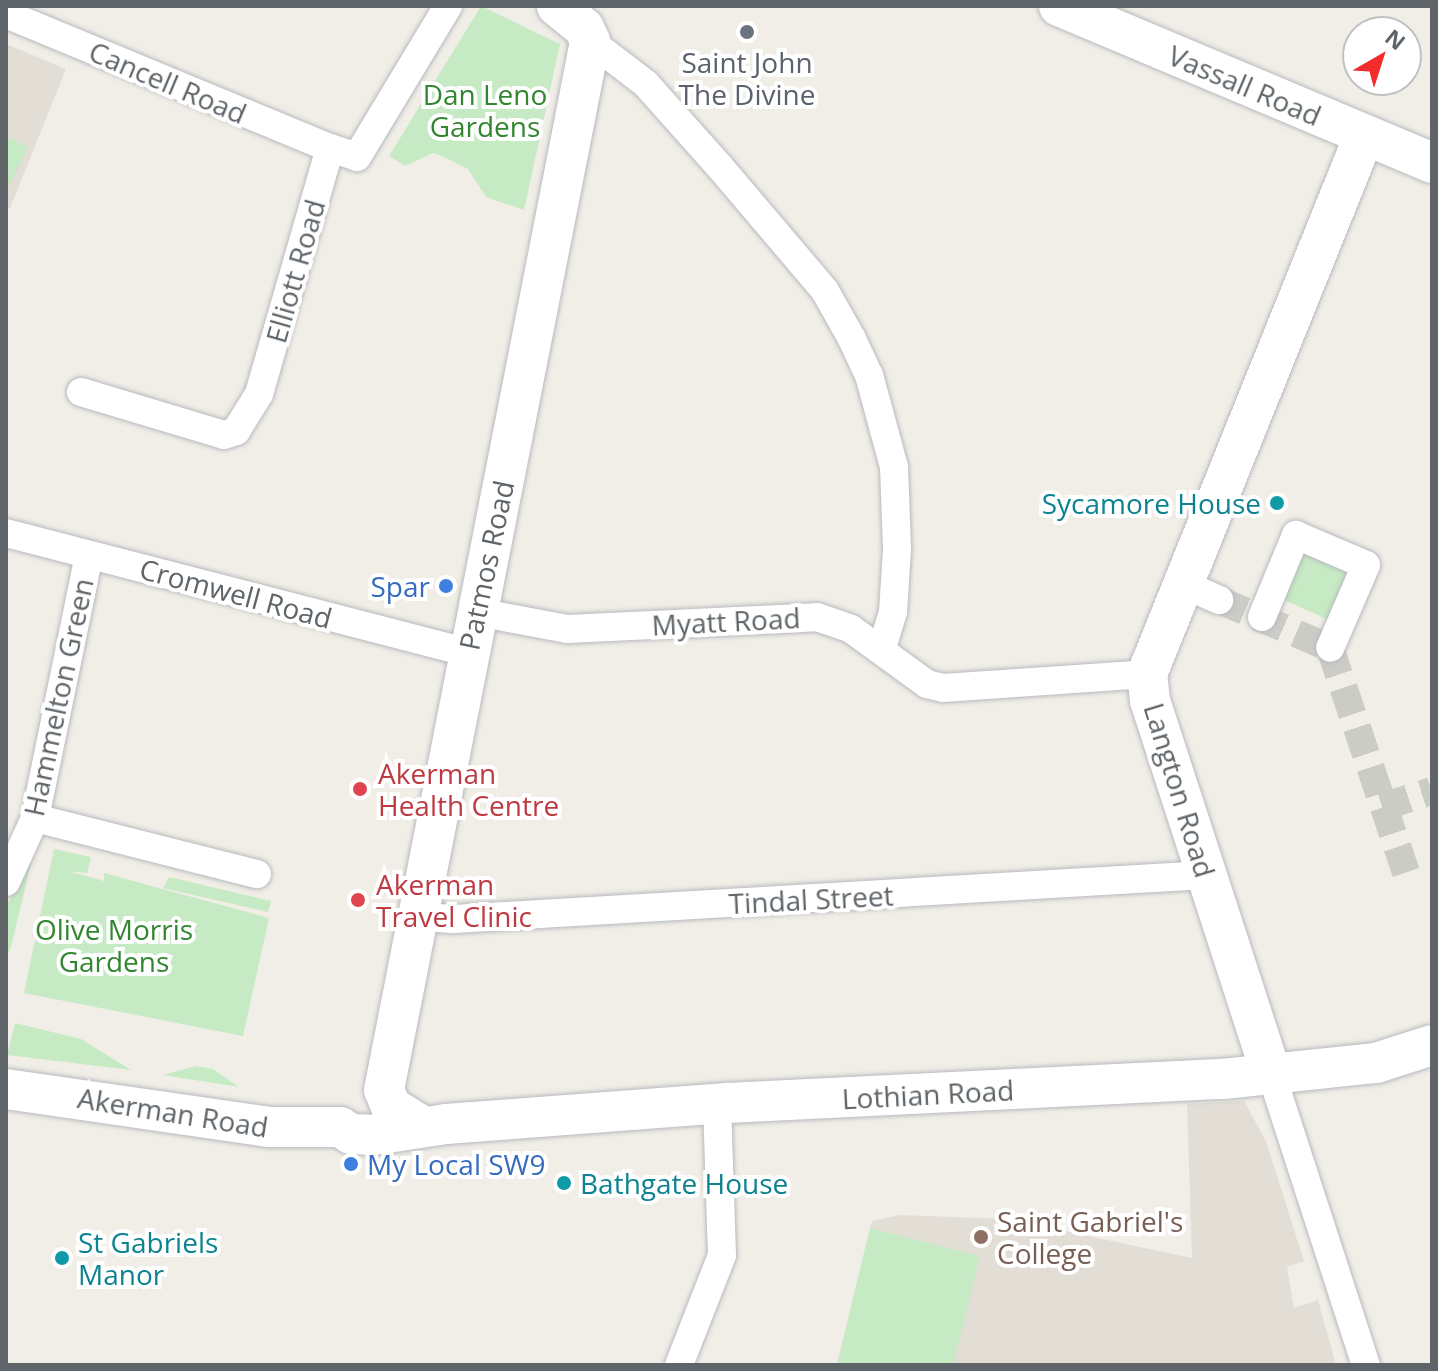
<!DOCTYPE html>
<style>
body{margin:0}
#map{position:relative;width:1438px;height:1371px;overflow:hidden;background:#f1eee7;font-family:"Open Sans",sans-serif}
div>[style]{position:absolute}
.education>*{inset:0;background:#e2ddd5}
.green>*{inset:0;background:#c6eac3}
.street-tunnel>*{height:28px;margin-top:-14px;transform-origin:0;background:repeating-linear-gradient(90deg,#ccccc7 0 28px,transparent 0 42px)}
.roads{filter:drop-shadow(0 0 2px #b7babe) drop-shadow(0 0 2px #b7babe)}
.street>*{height:28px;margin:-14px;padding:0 14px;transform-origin:14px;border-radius:14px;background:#fff}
.secondary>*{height:40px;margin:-20px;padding:0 20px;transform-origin:20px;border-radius:20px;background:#fff}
.dots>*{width:22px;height:22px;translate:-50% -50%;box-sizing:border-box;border:4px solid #fff;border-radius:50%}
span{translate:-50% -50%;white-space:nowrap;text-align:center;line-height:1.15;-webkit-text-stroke:8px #fff;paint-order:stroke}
.worship-label{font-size:28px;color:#5b616d}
.street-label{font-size:28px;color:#5e6468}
.park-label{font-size:28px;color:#338630}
.culture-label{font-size:28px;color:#0d838f}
.right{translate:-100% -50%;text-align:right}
.left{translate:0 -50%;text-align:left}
.shop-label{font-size:28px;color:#366cbe}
.health-label{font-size:28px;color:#be3a42}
.education-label{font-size:28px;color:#785e54}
.frame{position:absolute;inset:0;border:8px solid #5e6468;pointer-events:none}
.north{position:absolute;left:1342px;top:16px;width:80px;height:80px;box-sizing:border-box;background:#fff;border:2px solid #bfc1c3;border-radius:50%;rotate:39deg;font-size:22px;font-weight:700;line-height:32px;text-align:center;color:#5e6468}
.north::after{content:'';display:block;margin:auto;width:28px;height:36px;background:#f42b2c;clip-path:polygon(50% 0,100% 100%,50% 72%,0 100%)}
</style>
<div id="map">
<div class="education">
<div style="clip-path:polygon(6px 44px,66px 69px,10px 208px,6px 207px)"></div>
<div style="clip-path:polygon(1244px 1101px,1266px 1141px,1304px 1261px,1287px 1267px,1294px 1308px,1318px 1300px,1336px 1365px,837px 1365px,872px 1221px,900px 1215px,1008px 1219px,1192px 1258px,1187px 1104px)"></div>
</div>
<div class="green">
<div style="clip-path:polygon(481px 6px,560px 44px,524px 210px,486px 197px,468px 169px,442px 156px,433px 153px,405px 166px,389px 156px)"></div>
<div style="clip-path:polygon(6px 137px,28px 147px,6px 192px)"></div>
<div style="clip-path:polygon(1302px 546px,1353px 569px,1331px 621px,1280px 598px)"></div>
<div style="clip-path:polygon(35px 847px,11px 947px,6px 957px,6px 907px)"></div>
<div style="clip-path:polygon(54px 849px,91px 857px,87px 873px,68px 871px,104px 881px,104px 873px,269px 918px,243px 1036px,24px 993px)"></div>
<div style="clip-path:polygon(169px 877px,271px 901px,268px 912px,163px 888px)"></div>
<div style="clip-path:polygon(15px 1023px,81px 1039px,131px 1070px,7px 1055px)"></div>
<div style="clip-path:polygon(196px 1066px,213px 1069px,239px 1087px,163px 1075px)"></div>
<div style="clip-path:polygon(870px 1228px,980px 1256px,953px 1365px,837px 1365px)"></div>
</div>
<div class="street-tunnel">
<div style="left:1219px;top:600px;width:121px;rotate:23.4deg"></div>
<div style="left:1330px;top:648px;width:237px;rotate:71.3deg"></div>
<div style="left:1382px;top:807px;width:52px;rotate:-17.7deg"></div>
</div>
<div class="roads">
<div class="street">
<div style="left:6px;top:14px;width:351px;rotate:22.5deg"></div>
<div style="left:590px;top:41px;width:71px;rotate:37.5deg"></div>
<div style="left:646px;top:84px;width:111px;rotate:48.3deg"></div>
<div style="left:720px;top:167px;width:162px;rotate:49.7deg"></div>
<div style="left:825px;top:291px;width:55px;rotate:60.6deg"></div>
<div style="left:852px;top:339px;width:40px;rotate:65deg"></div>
<div style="left:869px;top:375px;width:95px;rotate:74.8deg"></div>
<div style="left:894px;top:467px;width:82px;rotate:87.9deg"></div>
<div style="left:897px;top:549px;width:63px;rotate:93.6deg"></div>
<div style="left:893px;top:612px;width:39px;rotate:107deg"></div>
<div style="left:81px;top:392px;width:149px;rotate:16.7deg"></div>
<div style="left:224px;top:435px;width:13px;rotate:-18deg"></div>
<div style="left:236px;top:431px;width:44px;rotate:-58.1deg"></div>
<div style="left:259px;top:394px;width:256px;rotate:-73.9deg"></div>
<div style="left:330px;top:148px;width:28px;rotate:18deg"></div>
<div style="left:357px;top:157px;width:176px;rotate:-58.9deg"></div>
<div style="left:6px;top:533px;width:476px;rotate:14.5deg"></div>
<div style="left:1181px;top:583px;width:42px;rotate:24.1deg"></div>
<div style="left:477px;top:612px;width:92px;rotate:10.7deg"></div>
<div style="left:567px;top:629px;width:250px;rotate:-2.7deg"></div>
<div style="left:817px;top:617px;width:36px;rotate:19deg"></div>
<div style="left:851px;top:629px;width:94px;rotate:35.9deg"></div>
<div style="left:927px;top:684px;width:16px;rotate:14deg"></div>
<div style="left:943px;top:688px;width:204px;rotate:-3.9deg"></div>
<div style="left:1262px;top:617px;width:89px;rotate:-67.5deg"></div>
<div style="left:1296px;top:535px;width:76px;rotate:23.2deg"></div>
<div style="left:1366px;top:565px;width:90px;rotate:113.4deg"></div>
<div style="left:35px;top:818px;width:229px;rotate:14.2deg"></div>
<div style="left:6px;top:882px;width:70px;rotate:-65.6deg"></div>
<div style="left:35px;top:818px;width:268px;rotate:-78.4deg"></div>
<div style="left:416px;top:916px;width:38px;rotate:5deg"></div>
<div style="left:454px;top:919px;width:753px;rotate:-3.35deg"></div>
<div style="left:1271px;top:1073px;width:307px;rotate:72deg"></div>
<div style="left:679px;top:1365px;width:118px;rotate:-68.6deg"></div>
<div style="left:722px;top:1255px;width:148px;rotate:-91.9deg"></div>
</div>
<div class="secondary">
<div style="left:1059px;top:6px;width:405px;rotate:22.8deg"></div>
<div style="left:1271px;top:1073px;width:391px;rotate:-108deg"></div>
<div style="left:1150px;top:701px;width:27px;rotate:-96deg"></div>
<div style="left:1147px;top:674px;width:580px;rotate:-68.03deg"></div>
<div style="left:6px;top:1089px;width:267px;rotate:8.2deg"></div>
<div style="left:270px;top:1127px;width:70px"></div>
<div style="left:422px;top:1126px;width:36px;rotate:-148deg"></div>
<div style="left:391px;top:1107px;width:18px;rotate:-112deg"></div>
<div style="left:384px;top:1090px;width:1053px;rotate:-78.88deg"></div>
<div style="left:587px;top:57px;width:16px;rotate:-79deg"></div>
<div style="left:590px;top:41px;width:14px;rotate:-115deg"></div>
<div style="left:584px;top:28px;width:35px;rotate:-141deg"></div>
<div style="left:340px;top:1127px;width:13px;rotate:32deg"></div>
<div style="left:351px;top:1134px;width:23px;rotate:2deg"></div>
<div style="left:374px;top:1135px;width:73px;rotate:-8.7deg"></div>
<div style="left:446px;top:1124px;width:282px;rotate:-4.3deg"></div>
<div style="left:727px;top:1103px;width:497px;rotate:-2.8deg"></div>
<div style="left:1223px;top:1079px;width:154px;rotate:-6deg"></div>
<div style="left:1376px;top:1063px;width:59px;rotate:-17.8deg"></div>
</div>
</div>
<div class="dots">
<div style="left:747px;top:32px;background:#6b7280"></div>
<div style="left:1277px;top:503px;background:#0f9aa8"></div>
<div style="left:446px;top:586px;background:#3f7fe0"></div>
<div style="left:360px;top:789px;background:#e0444e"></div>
<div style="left:358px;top:900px;background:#e0444e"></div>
<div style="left:351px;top:1164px;background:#3f7fe0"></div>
<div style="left:564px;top:1183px;background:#0f9aa8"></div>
<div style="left:981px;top:1237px;background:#8d6e63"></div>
<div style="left:62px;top:1258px;background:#0f9aa8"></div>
</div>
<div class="worship-label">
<span style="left:747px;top:78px">Saint John<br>The Divine</span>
</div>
<div class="street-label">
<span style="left:168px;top:82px;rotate:23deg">Cancell Road</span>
<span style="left:1245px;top:85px;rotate:23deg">Vassall Road</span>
<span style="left:295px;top:271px;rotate:-74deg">Elliott Road</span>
<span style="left:486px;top:565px;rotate:-78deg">Patmos Road</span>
<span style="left:236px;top:593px;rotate:15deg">Cromwell Road</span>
<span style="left:726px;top:621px;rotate:-3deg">Myatt Road</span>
<span style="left:58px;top:697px;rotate:-78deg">Hammelton Green</span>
<span style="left:1180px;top:790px;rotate:73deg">Langton Road</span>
<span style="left:811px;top:899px;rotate:-3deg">Tindal Street</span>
<span style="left:928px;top:1094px;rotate:-3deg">Lothian Road</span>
<span style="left:173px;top:1112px;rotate:9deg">Akerman Road</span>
</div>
<div class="park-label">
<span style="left:485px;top:110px">Dan Leno<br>Gardens</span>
<span style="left:114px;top:945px">Olive Morris<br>Gardens</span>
</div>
<div class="culture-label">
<span class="right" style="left:1261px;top:503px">Sycamore House</span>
<span class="left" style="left:580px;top:1183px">Bathgate House</span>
<span class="left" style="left:78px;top:1258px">St Gabriels<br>Manor</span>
</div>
<div class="shop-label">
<span class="right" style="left:430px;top:586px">Spar</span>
<span class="left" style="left:367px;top:1164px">My Local SW9</span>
</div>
<div class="health-label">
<span class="left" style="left:378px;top:789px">Akerman<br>Health Centre</span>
<span class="left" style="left:376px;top:900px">Akerman<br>Travel Clinic</span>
</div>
<div class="education-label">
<span class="left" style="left:997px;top:1237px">Saint Gabriel's<br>College</span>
</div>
<div class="frame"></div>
<div class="north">N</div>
</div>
